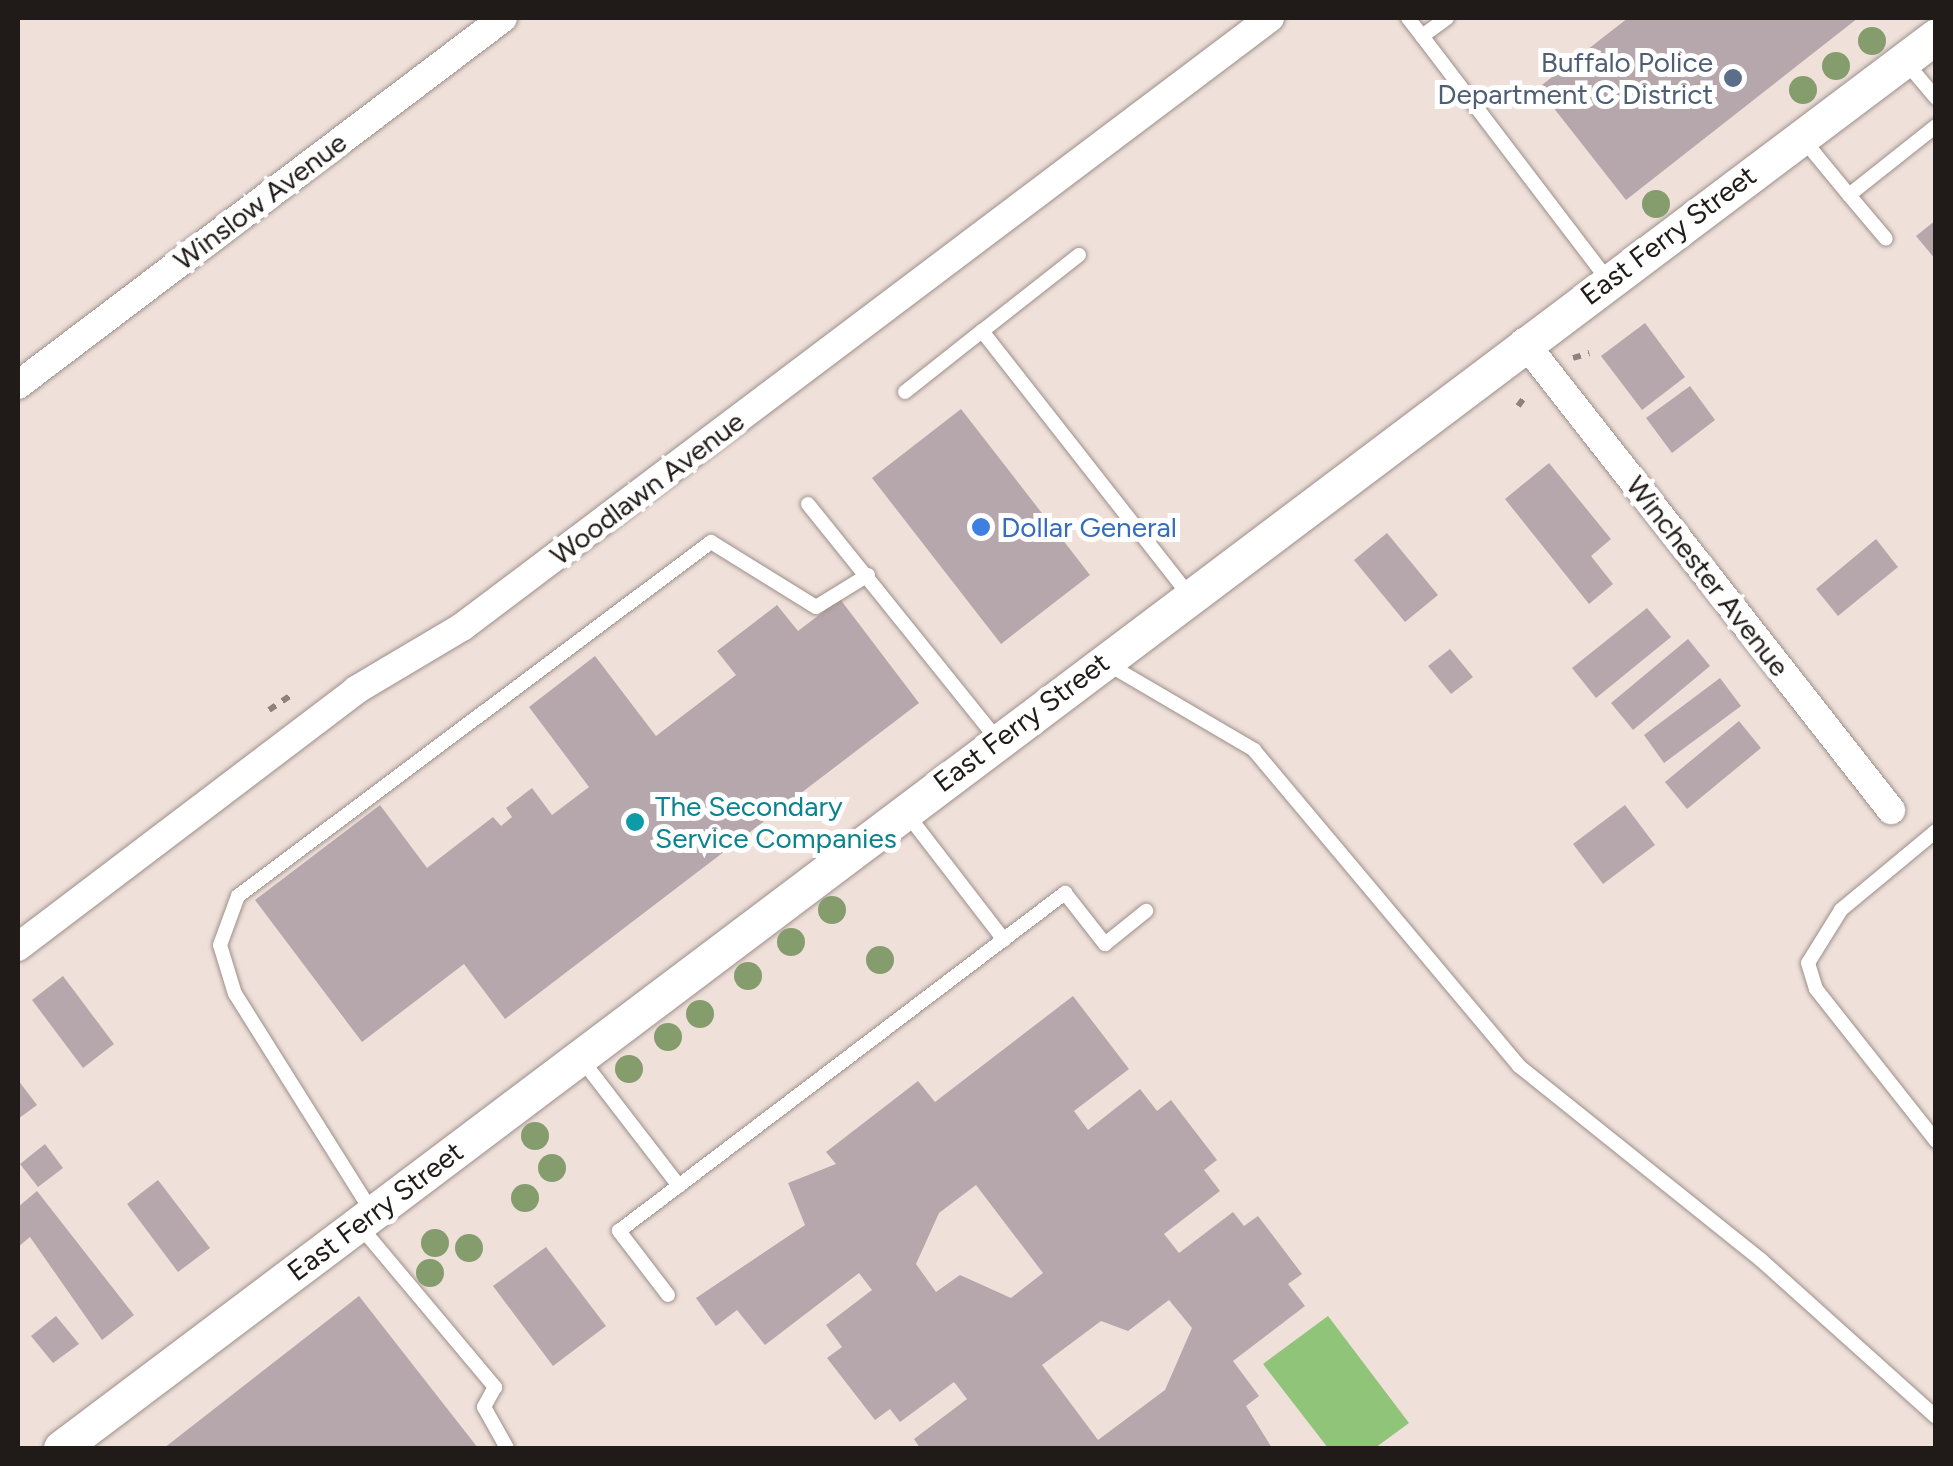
<!DOCTYPE html>
<style>
body{margin:0}
#map{position:relative;width:1953px;height:1466px;overflow:hidden;background:#efe0da;font-family:Figtree,sans-serif}
div>[style]{position:absolute}
.green>*{inset:0;background:#8fc479}
.building>*{inset:0;background:#b6a7ac}
.path>*{height:6px;margin-top:-3px;transform-origin:0;background:repeating-linear-gradient(90deg,#8d827e 0 8px,transparent 0 16px)}
.roads{filter:drop-shadow(0 0 2px #9c8f8a) drop-shadow(0 0 2px #9c8f8a)}
.service>*{height:14px;margin:-7px;padding:0 7px;transform-origin:7px;border-radius:7px;background:#fff}
.minor>*{height:28px;margin:-14px;padding:0 14px;transform-origin:14px;border-radius:14px;background:#fff}
.tertiary>*{height:35px;margin:-17.5px;padding:0 17.5px;transform-origin:17.5px;border-radius:17.5px;background:#fff}
.trees>*{width:28px;height:28px;margin:-14px;border-radius:50%;background:#859c6c}
.dots>*{width:28px;height:28px;translate:-50% -50%;box-sizing:border-box;border:5px solid #fff;border-radius:50%}
span{translate:-50% -50%;white-space:nowrap;text-align:center;line-height:1.15;-webkit-text-stroke:10px #fff;paint-order:stroke}
.service-label{font-size:28px;color:#4e5e75}
.right{translate:-100% -50%;text-align:right}
.street-label{font-size:28px;color:#201a18}
.shop-label{font-size:28px;color:#366cbe}
.left{translate:0 -50%;text-align:left}
.culture-label{font-size:28px;color:#0d838f}
.frame{position:absolute;inset:0;border:20px solid #201a18;pointer-events:none}
</style>
<div id="map">
<div class="green">
<div style="clip-path:polygon(1328px 1316px,1409px 1423px,1375px 1448px,1328px 1448px,1263px 1364px)"></div>
</div>
<div class="building">
<div style="clip-path:polygon(1628px 18px,1858px 18px,1626px 200px,1538px 88px)"></div>
<div style="clip-path:polygon(1936px 220px,1936px 260px,1916px 236px)"></div>
<div style="clip-path:polygon(1645px 323px,1685px 377px,1642px 410px,1601px 356px)"></div>
<div style="clip-path:polygon(1690px 386px,1715px 420px,1672px 453px,1646px 418px)"></div>
<div style="clip-path:polygon(961px 409px,1090px 575px,1001px 644px,872px 478px)"></div>
<div style="clip-path:polygon(1549px 463px,1611px 539px,1591px 556px,1613px 584px,1589px 604px,1505px 499px)"></div>
<div style="clip-path:polygon(1387px 533px,1438px 595px,1405px 622px,1354px 560px)"></div>
<div style="clip-path:polygon(1876px 539px,1898px 567px,1838px 616px,1816px 589px)"></div>
<div style="clip-path:polygon(840px 599px,919px 703px,505px 1019px,464px 964px,362px 1042px,255px 900px,380px 805px,427px 868px,493px 817px,501px 826px,512px 817px,506px 808px,532px 788px,552px 815px,589px 787px,529px 707px,595px 656px,656px 736px,736px 675px,717px 651px,777px 605px,798px 631px)"></div>
<div style="clip-path:polygon(1647px 608px,1671px 637px,1596px 698px,1572px 668px)"></div>
<div style="clip-path:polygon(1688px 639px,1710px 666px,1633px 730px,1611px 703px)"></div>
<div style="clip-path:polygon(1450px 649px,1473px 677px,1451px 694px,1428px 666px)"></div>
<div style="clip-path:polygon(1720px 678px,1741px 706px,1664px 763px,1644px 735px)"></div>
<div style="clip-path:polygon(1739px 721px,1761px 748px,1687px 809px,1665px 782px)"></div>
<div style="clip-path:polygon(1625px 805px,1655px 845px,1603px 884px,1573px 844px)"></div>
<div style="clip-path:polygon(63px 976px,114px 1044px,83px 1068px,32px 1000px)"></div>
<div style="clip-path:polygon(evenodd,1073px 996px,1129px 1069px,1074px 1111px,1088px 1130px,1140px 1089px,1157px 1111px,1171px 1100px,1217px 1160px,1204px 1170px,1220px 1191px,1164px 1234px,1179px 1253px,1233px 1212px,1244px 1226px,1258px 1216px,1302px 1274px,1288px 1284px,1305px 1306px,1233px 1361px,1259px 1396px,1246px 1406px,1272px 1448px,920px 1448px,914px 1439px,967px 1399px,954px 1382px,900px 1422px,890px 1409px,875px 1420px,827px 1358px,842px 1347px,826px 1325px,872px 1290px,859px 1273px,765px 1345px,737px 1310px,716px 1326px,696px 1298px,805px 1225px,788px 1183px,836px 1164px,826px 1152px,918px 1081px,935px 1102px,1073px 996px,976px 1185px,1043px 1273px,1011px 1298px,960px 1275px,936px 1292px,916px 1264px,939px 1213px,976px 1185px,1073px 996px,1169px 1300px,1192px 1328px,1165px 1390px,1098px 1440px,1042px 1365px,1101px 1321px,1128px 1331px,1169px 1300px)"></div>
<div style="clip-path:polygon(18px 1080px,37px 1105px,18px 1119px)"></div>
<div style="clip-path:polygon(45px 1144px,63px 1168px,38px 1187px,20px 1164px)"></div>
<div style="clip-path:polygon(158px 1180px,210px 1248px,178px 1272px,127px 1204px)"></div>
<div style="clip-path:polygon(37px 1191px,134px 1315px,102px 1340px,30px 1237px,18px 1247px,18px 1207px)"></div>
<div style="clip-path:polygon(546px 1247px,606px 1326px,553px 1366px,493px 1286px)"></div>
<div style="clip-path:polygon(359px 1296px,478px 1448px,164px 1448px)"></div>
<div style="clip-path:polygon(56px 1316px,79px 1344px,53px 1363px,31px 1336px)"></div>
</div>
<div class="path">
<div style="left:1573px;top:358px;width:17px;rotate:-17deg"></div>
<div style="left:1518px;top:406px;width:15px;rotate:-53deg"></div>
<div style="left:269px;top:710px;width:25px;rotate:-34deg"></div>
</div>
<div class="roads">
<div class="service">
<div style="left:1408px;top:18px;width:23px;rotate:52deg"></div>
<div style="left:1447px;top:18px;width:31px;rotate:144deg"></div>
<div style="left:1422px;top:36px;width:307px;rotate:52.7deg"></div>
<div style="left:1904px;top:60px;width:50px;rotate:49.9deg"></div>
<div style="left:1802px;top:138px;width:74px;rotate:50.5deg"></div>
<div style="left:1849px;top:195px;width:111px;rotate:-38.4deg"></div>
<div style="left:1849px;top:195px;width:57px;rotate:49.9deg"></div>
<div style="left:1079px;top:255px;width:123px;rotate:141.9deg"></div>
<div style="left:982px;top:331px;width:335px;rotate:51.9deg"></div>
<div style="left:905px;top:392px;width:98px;rotate:-38.4deg"></div>
<div style="left:808px;top:504px;width:302px;rotate:51.2deg"></div>
<div style="left:1106px;top:663px;width:172px;rotate:30.4deg"></div>
<div style="left:1254px;top:750px;width:412px;rotate:50deg"></div>
<div style="left:1519px;top:1066px;width:310px;rotate:38.7deg"></div>
<div style="left:1761px;top:1260px;width:235px;rotate:41.9deg"></div>
<div style="left:907px;top:814px;width:159px;rotate:52.4deg"></div>
<div style="left:1936px;top:831px;width:124px;rotate:140.3deg"></div>
<div style="left:1841px;top:910px;width:62px;rotate:121.9deg"></div>
<div style="left:1808px;top:963px;width:27px;rotate:73deg"></div>
<div style="left:1816px;top:989px;width:194px;rotate:51.7deg"></div>
<div style="left:582px;top:1060px;width:159px;rotate:52.4deg"></div>
<div style="left:372px;top:1212px;width:257px;rotate:-122.1deg"></div>
<div style="left:235px;top:994px;width:51px;rotate:-107deg"></div>
<div style="left:220px;top:945px;width:52px;rotate:-69.8deg"></div>
<div style="left:238px;top:896px;width:591px;rotate:-36.81deg"></div>
<div style="left:711px;top:542px;width:123px;rotate:31.8deg"></div>
<div style="left:816px;top:607px;width:61px;rotate:-31.6deg"></div>
<div style="left:359px;top:1225px;width:212px;rotate:50deg"></div>
<div style="left:495px;top:1387px;width:23px;rotate:119deg"></div>
<div style="left:484px;top:1407px;width:47px;rotate:60.7deg"></div>
<div style="left:668px;top:1295px;width:81px;rotate:-127.4deg"></div>
<div style="left:619px;top:1231px;width:560px;rotate:-37.16deg"></div>
<div style="left:1065px;top:893px;width:65px;rotate:51.9deg"></div>
<div style="left:1105px;top:944px;width:53px;rotate:-38.8deg"></div>
</div>
<div class="minor">
<div style="left:1524px;top:342px;width:595px;rotate:51.9deg"></div>
<div style="left:18px;top:385px;width:608px;rotate:-37.11deg"></div>
<div style="left:18px;top:947px;width:425px;rotate:-37.2deg"></div>
<div style="left:356px;top:690px;width:123px;rotate:-30.7deg"></div>
<div style="left:462px;top:627px;width:1012px;rotate:-37.01deg"></div>
</div>
<div class="tertiary">
<div style="left:61px;top:1448px;width:2347px;rotate:-36.98deg"></div>
</div>
</div>
<div class="trees">
<div style="left:1872px;top:41px"></div>
<div style="left:1836px;top:66px"></div>
<div style="left:1803px;top:90px"></div>
<div style="left:1656px;top:204px"></div>
<div style="left:832px;top:910px"></div>
<div style="left:791px;top:942px"></div>
<div style="left:880px;top:960px"></div>
<div style="left:748px;top:976px"></div>
<div style="left:700px;top:1014px"></div>
<div style="left:668px;top:1037px"></div>
<div style="left:629px;top:1069px"></div>
<div style="left:535px;top:1136px"></div>
<div style="left:552px;top:1168px"></div>
<div style="left:525px;top:1198px"></div>
<div style="left:435px;top:1243px"></div>
<div style="left:469px;top:1248px"></div>
<div style="left:430px;top:1273px"></div>
</div>
<div class="dots">
<div style="left:1733px;top:78px;background:#5c6f8a"></div>
<div style="left:981px;top:527px;background:#3f7fe0"></div>
<div style="left:635px;top:822px;background:#0f9aa8"></div>
</div>
<div class="service-label">
<span class="right" style="left:1713px;top:78px">Buffalo Police<br>Department C District</span>
</div>
<div class="street-label">
<span style="left:260px;top:201px;rotate:-37deg">Winslow Avenue</span>
<span style="left:1668px;top:235px;rotate:-37deg">East Ferry Street</span>
<span style="left:647px;top:488px;rotate:-37deg">Woodlawn Avenue</span>
<span style="left:1708px;top:576px;rotate:52deg">Winchester Avenue</span>
<span style="left:1021px;top:722px;rotate:-37deg">East Ferry Street</span>
<span style="left:375px;top:1211px;rotate:-37deg">East Ferry Street</span>
</div>
<div class="shop-label">
<span class="left" style="left:1001px;top:527px">Dollar General</span>
</div>
<div class="culture-label">
<span class="left" style="left:655px;top:822px">The Secondary<br>Service Companies</span>
</div>
<div class="frame"></div>
</div>
